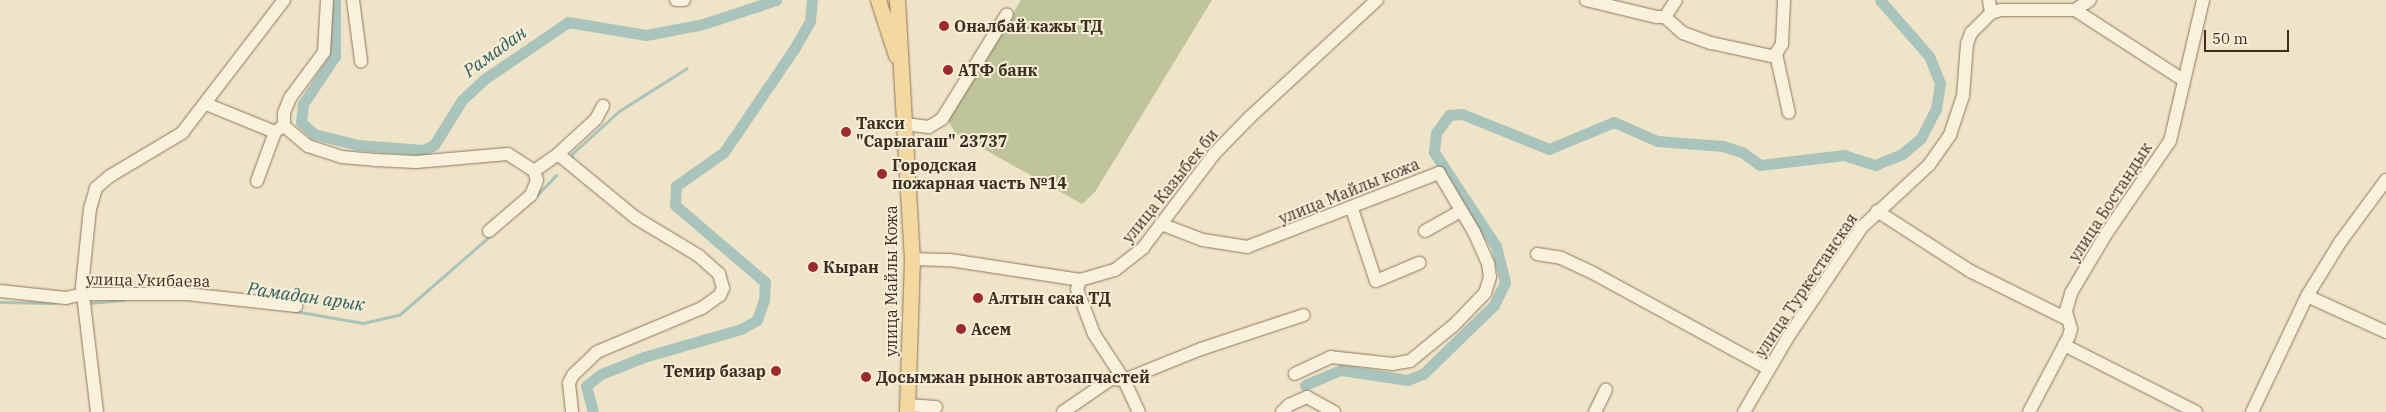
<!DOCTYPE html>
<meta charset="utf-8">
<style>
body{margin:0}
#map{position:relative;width:2386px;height:412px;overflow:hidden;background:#f0e4c8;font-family:"IBM Plex Serif",serif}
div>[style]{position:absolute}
.cemetery>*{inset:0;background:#bfc49a}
.stream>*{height:3px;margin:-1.5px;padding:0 1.5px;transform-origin:1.5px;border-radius:1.5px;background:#a9c4bc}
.canal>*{height:11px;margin:-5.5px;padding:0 5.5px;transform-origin:5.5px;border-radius:5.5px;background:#a9c4bc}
.roads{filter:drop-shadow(0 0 1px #8d765c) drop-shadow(0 0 1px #8d765c)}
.minor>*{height:12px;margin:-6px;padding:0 6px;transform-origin:6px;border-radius:6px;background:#faf1dc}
.major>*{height:15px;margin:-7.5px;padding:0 7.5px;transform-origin:7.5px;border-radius:7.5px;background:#f3d9a0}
.dots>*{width:14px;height:14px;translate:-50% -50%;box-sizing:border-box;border:2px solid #f7eed8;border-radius:50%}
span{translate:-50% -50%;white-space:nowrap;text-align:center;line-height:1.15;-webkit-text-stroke:4px #f7eed8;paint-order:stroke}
.poi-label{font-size:16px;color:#3d2e20;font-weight:700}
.left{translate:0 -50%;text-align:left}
.right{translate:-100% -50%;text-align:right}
.street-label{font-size:16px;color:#3d2e20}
.water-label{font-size:18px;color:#2f5d5a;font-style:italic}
.scale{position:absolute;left:2204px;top:30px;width:85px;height:22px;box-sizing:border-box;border:2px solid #3d2e20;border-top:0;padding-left:6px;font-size:15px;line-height:18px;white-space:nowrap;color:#3d2e20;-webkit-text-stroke:4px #f7eed8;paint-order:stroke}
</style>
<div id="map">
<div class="cemetery">
<div style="clip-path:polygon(1021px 0,1212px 0,1095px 192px,1082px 204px,955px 133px,948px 120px)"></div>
</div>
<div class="stream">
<div style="left:572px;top:159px;width:5px;rotate:-90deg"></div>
<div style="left:572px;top:154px;width:64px;rotate:-42.5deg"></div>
<div style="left:619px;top:111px;width:80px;rotate:-32.3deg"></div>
<div style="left:536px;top:196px;width:29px;rotate:-46deg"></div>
<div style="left:0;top:302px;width:54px;rotate:1.1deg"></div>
<div style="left:89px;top:303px;width:35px;rotate:-5deg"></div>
<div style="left:294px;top:311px;width:70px;rotate:9.9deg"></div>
<div style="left:363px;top:323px;width:37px;rotate:-13deg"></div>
<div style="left:399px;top:315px;width:122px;rotate:-41deg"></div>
</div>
<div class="canal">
<div style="left:335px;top:0;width:56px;rotate:90deg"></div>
<div style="left:335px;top:56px;width:58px;rotate:123.7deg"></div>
<div style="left:303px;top:104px;width:18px;rotate:96deg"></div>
<div style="left:301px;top:122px;width:18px;rotate:43deg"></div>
<div style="left:314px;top:134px;width:45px;rotate:14deg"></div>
<div style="left:358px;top:145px;width:65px;rotate:4.4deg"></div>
<div style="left:423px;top:150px;width:12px;rotate:-24deg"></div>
<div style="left:434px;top:145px;width:53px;rotate:-58.1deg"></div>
<div style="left:462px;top:100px;width:33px;rotate:-43deg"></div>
<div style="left:486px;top:78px;width:99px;rotate:-34.3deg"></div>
<div style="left:568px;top:22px;width:79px;rotate:9.5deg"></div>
<div style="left:646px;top:35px;width:58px;rotate:-10.9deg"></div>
<div style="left:703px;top:24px;width:77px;rotate:-18.2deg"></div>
<div style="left:1305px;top:385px;width:39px;rotate:-23deg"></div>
<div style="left:1341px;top:370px;width:67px;rotate:8.6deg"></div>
<div style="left:1407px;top:380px;width:17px;rotate:-21deg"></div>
<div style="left:1423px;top:374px;width:99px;rotate:-44.2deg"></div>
<div style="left:1494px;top:305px;width:25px;rotate:-64deg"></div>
<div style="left:1505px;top:282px;width:37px;rotate:-104deg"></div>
<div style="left:1496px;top:246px;width:113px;rotate:-123.4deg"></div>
<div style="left:1434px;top:152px;width:19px;rotate:-84deg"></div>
<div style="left:1436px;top:133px;width:22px;rotate:-54deg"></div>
<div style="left:1449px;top:115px;width:13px;rotate:-4deg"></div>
<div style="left:1462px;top:114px;width:94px;rotate:21.9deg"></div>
<div style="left:1549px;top:149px;width:70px;rotate:-22.6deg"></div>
<div style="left:1614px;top:122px;width:47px;rotate:23.8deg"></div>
<div style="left:1657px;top:141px;width:66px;rotate:4.3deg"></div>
<div style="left:1723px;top:146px;width:20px;rotate:18deg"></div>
<div style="left:1742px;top:152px;width:22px;rotate:36deg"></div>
<div style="left:1760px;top:165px;width:85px;rotate:-6.8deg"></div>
<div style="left:1844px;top:155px;width:33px;rotate:18deg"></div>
<div style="left:1875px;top:165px;width:29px;rotate:-22deg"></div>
<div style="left:1902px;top:154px;width:25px;rotate:-40deg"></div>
<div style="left:1921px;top:138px;width:33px;rotate:-63deg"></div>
<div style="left:1936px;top:109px;width:26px;rotate:-81deg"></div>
<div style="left:1940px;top:83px;width:29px;rotate:-112deg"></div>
<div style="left:1929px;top:56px;width:74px;rotate:-131.2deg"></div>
<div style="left:593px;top:412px;width:27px;rotate:-105deg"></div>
<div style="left:586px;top:386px;width:19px;rotate:-39deg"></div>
<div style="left:601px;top:374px;width:46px;rotate:-21.6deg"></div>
<div style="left:644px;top:357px;width:101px;rotate:-16.1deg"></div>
<div style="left:741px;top:329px;width:18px;rotate:-29deg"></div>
<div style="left:757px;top:320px;width:21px;rotate:-71deg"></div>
<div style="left:764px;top:300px;width:18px;rotate:-87deg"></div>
<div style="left:765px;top:282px;width:118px;rotate:-139.5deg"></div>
<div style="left:675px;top:205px;width:19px;rotate:-87deg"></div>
<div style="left:676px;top:186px;width:59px;rotate:-35.3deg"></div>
<div style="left:724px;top:152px;width:125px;rotate:-55.8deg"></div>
<div style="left:794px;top:49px;width:32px;rotate:-60deg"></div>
<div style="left:810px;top:21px;width:21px;rotate:-85deg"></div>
</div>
<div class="roads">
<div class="minor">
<div style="left:327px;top:0;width:52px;rotate:93.3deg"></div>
<div style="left:324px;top:52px;width:57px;rotate:126.5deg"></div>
<div style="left:290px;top:98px;width:16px;rotate:112deg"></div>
<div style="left:284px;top:113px;width:13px;rotate:90deg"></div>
<div style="left:284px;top:126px;width:31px;rotate:40deg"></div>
<div style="left:308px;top:146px;width:36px;rotate:18deg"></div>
<div style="left:342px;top:157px;width:33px;rotate:5deg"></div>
<div style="left:375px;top:160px;width:41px;rotate:2.8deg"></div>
<div style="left:416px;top:162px;width:92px;rotate:-5deg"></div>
<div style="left:508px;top:154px;width:31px;rotate:33deg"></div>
<div style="left:534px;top:171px;width:29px;rotate:-35deg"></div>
<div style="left:558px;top:154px;width:52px;rotate:-42.6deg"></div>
<div style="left:596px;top:119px;width:15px;rotate:-62deg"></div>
<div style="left:353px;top:0;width:62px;rotate:82.5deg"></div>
<div style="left:676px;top:0;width:8px"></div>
<div style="left:1586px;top:0;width:73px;rotate:13.5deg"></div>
<div style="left:1657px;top:17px;width:8px"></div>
<div style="left:1665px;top:17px;width:20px;rotate:-57deg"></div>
<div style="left:1989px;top:0;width:13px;rotate:81deg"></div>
<div style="left:2075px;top:10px;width:18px;rotate:-34deg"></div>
<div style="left:1665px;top:17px;width:24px;rotate:42deg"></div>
<div style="left:1683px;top:33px;width:30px;rotate:20deg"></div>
<div style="left:1711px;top:43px;width:61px;rotate:12.2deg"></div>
<div style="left:1771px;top:56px;width:5px;rotate:-22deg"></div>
<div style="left:1776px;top:54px;width:12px;rotate:-59deg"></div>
<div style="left:1782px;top:44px;width:44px;rotate:-87.4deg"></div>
<div style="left:1776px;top:54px;width:60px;rotate:77.6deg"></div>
<div style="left:206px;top:104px;width:74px;rotate:22.1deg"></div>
<div style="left:905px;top:124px;width:24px;rotate:7deg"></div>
<div style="left:929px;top:127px;width:15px;rotate:-32deg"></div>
<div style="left:942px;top:119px;width:123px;rotate:-58.2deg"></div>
<div style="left:558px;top:154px;width:101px;rotate:39.4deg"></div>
<div style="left:636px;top:218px;width:74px;rotate:31.1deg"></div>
<div style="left:699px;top:256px;width:27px;rotate:42deg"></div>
<div style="left:719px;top:274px;width:15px;rotate:74deg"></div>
<div style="left:723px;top:288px;width:8px;rotate:113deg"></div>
<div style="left:720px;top:295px;width:22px;rotate:144deg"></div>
<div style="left:702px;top:308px;width:114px;rotate:157.3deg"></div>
<div style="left:597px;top:352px;width:33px;rotate:136deg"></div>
<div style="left:573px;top:375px;width:9px;rotate:117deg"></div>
<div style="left:569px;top:383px;width:29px;rotate:84deg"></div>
<div style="left:257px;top:181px;width:52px;rotate:-69.8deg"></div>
<div style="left:275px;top:132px;width:9px;rotate:-36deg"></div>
<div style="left:1352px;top:209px;width:76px;rotate:71.6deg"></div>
<div style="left:1376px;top:281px;width:47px;rotate:-22.7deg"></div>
<div style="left:1877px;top:211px;width:111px;rotate:32.8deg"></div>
<div style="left:1970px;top:271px;width:108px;rotate:26.3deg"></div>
<div style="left:1161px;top:224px;width:45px;rotate:20.9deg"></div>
<div style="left:1203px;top:240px;width:45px;rotate:9deg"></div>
<div style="left:1247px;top:247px;width:206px;rotate:-21.1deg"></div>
<div style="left:1439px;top:173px;width:69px;rotate:59.3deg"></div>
<div style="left:1474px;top:232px;width:34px;rotate:66deg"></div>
<div style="left:1488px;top:263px;width:14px;rotate:82deg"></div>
<div style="left:1490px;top:277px;width:17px;rotate:107deg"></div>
<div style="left:1485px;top:293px;width:45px;rotate:134.1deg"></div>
<div style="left:1454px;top:325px;width:57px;rotate:140.7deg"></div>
<div style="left:1410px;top:361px;width:17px;rotate:170deg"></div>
<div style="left:1393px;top:364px;width:62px;rotate:-173.6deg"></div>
<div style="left:1331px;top:357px;width:40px;rotate:155deg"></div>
<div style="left:489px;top:231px;width:55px;rotate:-40.6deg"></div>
<div style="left:531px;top:195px;width:16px;rotate:-68deg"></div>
<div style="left:537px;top:180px;width:9px;rotate:-108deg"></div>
<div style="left:1425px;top:231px;width:41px;rotate:-29.1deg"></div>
<div style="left:1537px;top:254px;width:24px;rotate:9deg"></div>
<div style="left:1561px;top:258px;width:35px;rotate:25deg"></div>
<div style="left:1593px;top:273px;width:200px;rotate:28.6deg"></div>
<div style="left:912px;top:259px;width:38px;rotate:2deg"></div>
<div style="left:950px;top:260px;width:132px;rotate:8.7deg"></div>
<div style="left:1080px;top:280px;width:36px;rotate:-16deg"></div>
<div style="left:1115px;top:270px;width:36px;rotate:-38deg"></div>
<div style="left:1143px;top:248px;width:118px;rotate:-52.9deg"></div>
<div style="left:1214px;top:154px;width:52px;rotate:-45.8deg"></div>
<div style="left:1250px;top:117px;width:173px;rotate:-42.7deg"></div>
<div style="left:1080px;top:280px;width:9px;rotate:108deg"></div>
<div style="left:1077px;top:289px;width:48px;rotate:69.3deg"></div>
<div style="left:1094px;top:334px;width:55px;rotate:56.9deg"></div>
<div style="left:1124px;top:380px;width:35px;rotate:65deg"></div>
<div style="left:0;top:291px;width:66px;rotate:6.1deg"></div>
<div style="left:66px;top:298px;width:17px;rotate:-13deg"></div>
<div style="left:83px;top:294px;width:104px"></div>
<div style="left:187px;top:294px;width:110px;rotate:6.3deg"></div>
<div style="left:2307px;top:296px;width:87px;rotate:24.5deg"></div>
<div style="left:2064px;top:345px;width:148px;rotate:26.9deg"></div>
<div style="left:907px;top:405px;width:29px;rotate:4deg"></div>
<div style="left:97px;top:412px;width:127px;rotate:-96.8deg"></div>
<div style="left:82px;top:286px;width:77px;rotate:-84.1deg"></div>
<div style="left:90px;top:209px;width:22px;rotate:-74deg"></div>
<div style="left:96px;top:188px;width:18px;rotate:-41deg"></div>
<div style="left:110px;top:176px;width:84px;rotate:-30.8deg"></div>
<div style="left:182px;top:133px;width:168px;rotate:-52.5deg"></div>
<div style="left:1063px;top:412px;width:58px;rotate:-34.5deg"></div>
<div style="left:1111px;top:379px;width:13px;rotate:4deg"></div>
<div style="left:1124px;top:380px;width:83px;rotate:-21.9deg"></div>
<div style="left:1201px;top:349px;width:108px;rotate:-18.3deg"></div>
<div style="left:1282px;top:412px;width:10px;rotate:-45deg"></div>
<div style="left:1289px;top:405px;width:20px;rotate:-24deg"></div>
<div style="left:1307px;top:397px;width:31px;rotate:29deg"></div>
<div style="left:1595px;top:412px;width:25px;rotate:-64deg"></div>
<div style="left:1744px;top:412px;width:87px;rotate:-59.6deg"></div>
<div style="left:1788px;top:337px;width:133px;rotate:-56.1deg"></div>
<div style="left:1862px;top:227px;width:91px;rotate:-42.8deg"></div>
<div style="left:1929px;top:165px;width:37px;rotate:-55deg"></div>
<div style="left:1950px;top:135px;width:41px;rotate:-71.6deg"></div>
<div style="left:1963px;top:96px;width:52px;rotate:-85.6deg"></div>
<div style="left:1967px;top:44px;width:12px;rotate:-70deg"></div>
<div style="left:1971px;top:33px;width:28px;rotate:-45deg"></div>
<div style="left:1991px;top:13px;width:10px;rotate:-17deg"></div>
<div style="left:2001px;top:10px;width:74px"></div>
<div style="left:2075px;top:10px;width:129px;rotate:32.9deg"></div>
<div style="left:2029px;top:412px;width:86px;rotate:-62.2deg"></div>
<div style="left:2069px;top:336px;width:7px;rotate:-74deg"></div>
<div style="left:2071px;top:329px;width:19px;rotate:-106deg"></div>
<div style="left:2066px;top:311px;width:19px;rotate:-74deg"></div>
<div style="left:2071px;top:293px;width:69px;rotate:-59.3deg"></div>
<div style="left:2106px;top:234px;width:113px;rotate:-55.5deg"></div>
<div style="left:2170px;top:141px;width:145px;rotate:-76.8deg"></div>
<div style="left:2252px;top:412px;width:128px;rotate:-64.6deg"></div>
<div style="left:2307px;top:296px;width:65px;rotate:-58.3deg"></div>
<div style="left:2341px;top:241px;width:76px;rotate:-53.6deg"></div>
</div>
<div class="major">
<div style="left:878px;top:0;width:58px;rotate:71.9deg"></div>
<div style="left:897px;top:0;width:259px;rotate:86.7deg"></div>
<div style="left:912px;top:259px;width:153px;rotate:91.9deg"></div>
</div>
</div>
<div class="dots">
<div style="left:944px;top:26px;background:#9e2a2b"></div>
<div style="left:948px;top:70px;background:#9e2a2b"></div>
<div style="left:846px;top:132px;background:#9e2a2b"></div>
<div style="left:882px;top:174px;background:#9e2a2b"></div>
<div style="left:813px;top:267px;background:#9e2a2b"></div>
<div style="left:978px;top:298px;background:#9e2a2b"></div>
<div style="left:961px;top:329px;background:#9e2a2b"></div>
<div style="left:776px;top:371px;background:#9e2a2b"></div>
<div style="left:866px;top:377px;background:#9e2a2b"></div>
</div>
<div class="poi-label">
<span class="left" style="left:954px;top:26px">Оналбай кажы ТД</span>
<span class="left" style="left:958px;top:70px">АТФ банк</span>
<span class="left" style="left:856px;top:132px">Такси<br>"Сарыагаш" 23737</span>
<span class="left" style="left:892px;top:174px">Городская<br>пожарная часть №14</span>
<span class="left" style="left:823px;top:267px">Кыран</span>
<span class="left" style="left:988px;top:298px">Алтын сака ТД</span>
<span class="left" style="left:971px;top:329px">Асем</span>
<span class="right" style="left:766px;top:371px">Темир базар</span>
<span class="left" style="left:876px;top:377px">Досымжан рынок автозапчастей</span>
</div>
<div class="street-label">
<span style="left:1170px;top:186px;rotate:-51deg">улица Казыбек би</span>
<span style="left:1349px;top:191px;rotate:-22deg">улица Майлы кожа</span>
<span style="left:2110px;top:202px;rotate:-57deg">улица Бостандык</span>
<span style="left:148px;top:280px;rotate:1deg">улица Укибаева</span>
<span style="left:891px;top:281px;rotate:-90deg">улица Майлы Кожа</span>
<span style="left:1806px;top:285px;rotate:-56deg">улица Туркестанская</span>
</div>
<div class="water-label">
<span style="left:495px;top:52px;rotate:-36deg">Рамадан</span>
<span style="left:306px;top:297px;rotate:8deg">Рамадан арык</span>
</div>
<div class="scale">50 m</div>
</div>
